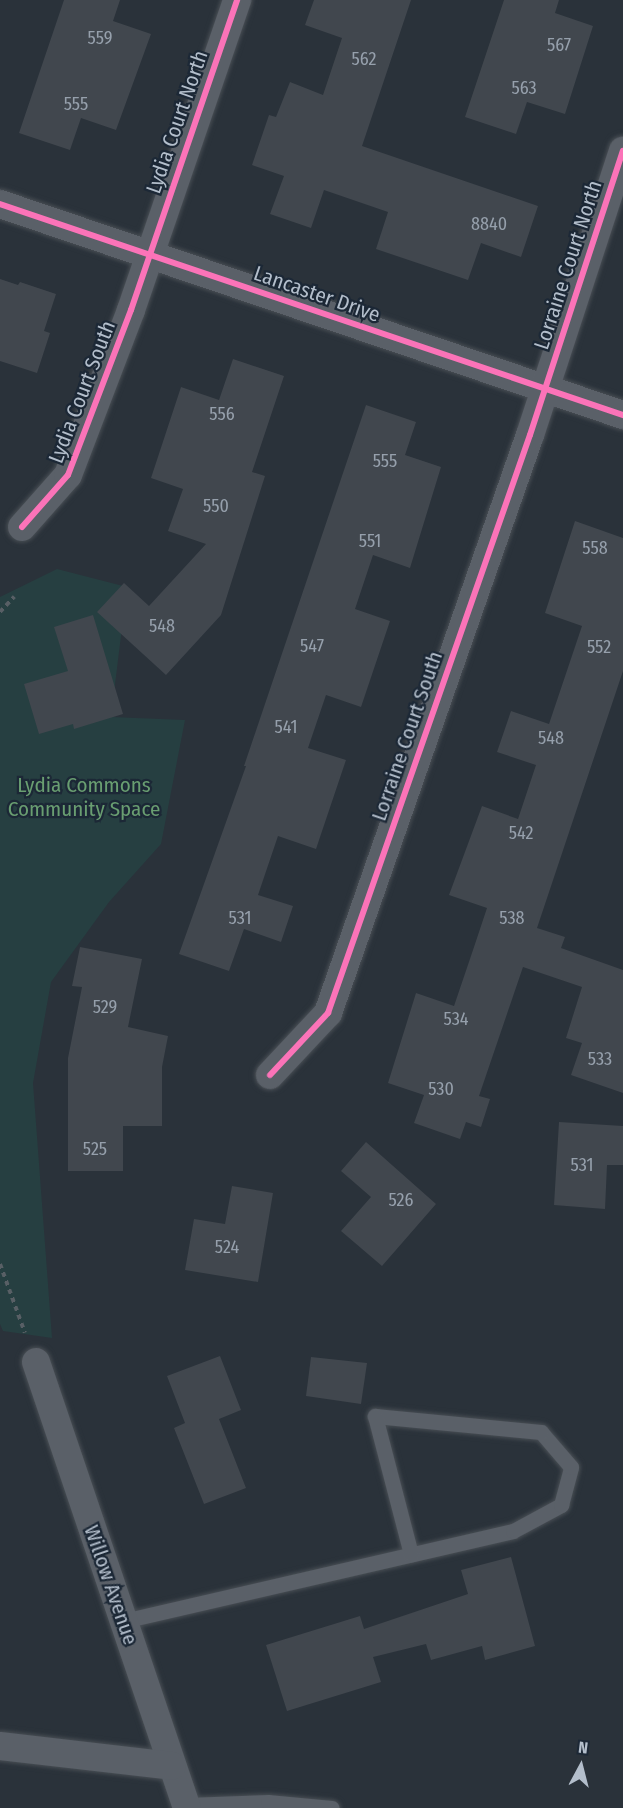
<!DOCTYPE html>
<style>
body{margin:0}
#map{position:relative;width:623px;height:1808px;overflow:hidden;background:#2a323a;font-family:"Fira Sans Condensed",sans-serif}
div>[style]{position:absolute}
.green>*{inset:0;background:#263f41}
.building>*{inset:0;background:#41474e}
.path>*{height:4px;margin-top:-2px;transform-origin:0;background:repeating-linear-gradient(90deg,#585f65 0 4.5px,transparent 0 9px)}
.roads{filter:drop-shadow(0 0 2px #484e54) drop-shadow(0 0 2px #484e54)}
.lane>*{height:15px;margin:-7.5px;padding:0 7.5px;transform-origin:7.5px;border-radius:7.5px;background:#5a6068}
.street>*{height:28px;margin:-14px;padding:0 14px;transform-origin:14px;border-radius:14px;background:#5a6068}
.cycleway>*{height:6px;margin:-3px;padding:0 3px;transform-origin:3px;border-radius:3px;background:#fb73b8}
span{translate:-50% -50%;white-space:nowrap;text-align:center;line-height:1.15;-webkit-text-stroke:4.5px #1c2836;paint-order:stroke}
.number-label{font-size:18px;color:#96a0ac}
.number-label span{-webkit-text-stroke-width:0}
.street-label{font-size:21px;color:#b3becb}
.park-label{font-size:21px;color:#699e71}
.north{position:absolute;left:551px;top:1736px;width:60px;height:60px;-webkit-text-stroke:4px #1c2836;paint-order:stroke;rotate:7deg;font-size:16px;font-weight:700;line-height:24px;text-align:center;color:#b3becb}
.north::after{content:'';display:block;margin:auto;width:21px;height:27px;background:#b3becb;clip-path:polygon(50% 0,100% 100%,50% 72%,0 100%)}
</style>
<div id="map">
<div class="green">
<div style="clip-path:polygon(57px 569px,127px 587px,111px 717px,185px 720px,161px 844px,109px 902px,51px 982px,33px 1083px,52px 1338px,3px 1331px,0 1324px,0 597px)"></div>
</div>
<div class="building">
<div style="clip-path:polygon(64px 0,120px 0,113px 21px,151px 34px,116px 130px,81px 118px,70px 150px,19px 133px)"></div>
<div style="clip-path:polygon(314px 0,411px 0,362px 146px,538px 206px,521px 257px,481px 243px,468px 280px,376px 249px,388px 212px,324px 190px,311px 228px,270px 214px,284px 176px,252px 165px,269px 115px,276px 117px,290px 82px,323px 95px,342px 38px,305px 25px)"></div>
<div style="clip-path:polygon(504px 0,559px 0,555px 13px,593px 26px,565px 114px,527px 102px,516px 134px,465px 117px)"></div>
<div style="clip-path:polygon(0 279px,18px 285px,20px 282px,56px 294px,44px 331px,50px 333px,37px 373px,0 361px)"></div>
<div style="clip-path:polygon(233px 359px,284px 376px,252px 472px,265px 476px,221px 615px,166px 675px,97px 612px,124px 583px,149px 606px,206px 544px,168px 531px,183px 489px,151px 478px,181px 387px,219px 400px)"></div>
<div style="clip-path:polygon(366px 405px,416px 422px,405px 455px,441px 467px,410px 568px,373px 555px,355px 609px,390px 621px,361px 707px,326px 695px,308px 748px,346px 760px,316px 849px,278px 836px,258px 895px,293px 906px,281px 942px,244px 929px,229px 971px,179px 954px,246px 766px,244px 766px)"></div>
<div style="clip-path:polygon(575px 521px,623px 538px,623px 671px,537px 928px,565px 937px,561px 948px,623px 970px,623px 1093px,571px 1075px,582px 1043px,566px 1038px,582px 987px,523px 967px,479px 1096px,490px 1099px,481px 1127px,466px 1122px,460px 1139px,414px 1123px,424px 1095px,388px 1083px,416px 993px,454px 1006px,473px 950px,487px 908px,449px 895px,482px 806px,518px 819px,536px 765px,497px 752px,511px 711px,549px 724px,582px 626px,545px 613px)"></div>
<div style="clip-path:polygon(93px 615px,123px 714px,74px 729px,73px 724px,39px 734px,24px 684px,68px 671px,54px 627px)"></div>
<div style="clip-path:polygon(80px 947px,142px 959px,128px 1027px,168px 1036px,162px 1067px,162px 1126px,123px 1126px,123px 1171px,68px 1171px,68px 1058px,82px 987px,72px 986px)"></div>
<div style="clip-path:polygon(559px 1122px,623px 1126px,623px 1165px,607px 1165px,605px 1209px,554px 1205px)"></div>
<div style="clip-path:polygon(366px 1142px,436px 1204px,382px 1266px,341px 1231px,371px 1197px,341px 1171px)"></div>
<div style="clip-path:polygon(232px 1186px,273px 1193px,258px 1282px,185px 1270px,194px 1219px,225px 1224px)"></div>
<div style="clip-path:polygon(220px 1356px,241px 1410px,219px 1419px,246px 1488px,204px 1504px,174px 1428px,185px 1423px,167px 1376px)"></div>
<div style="clip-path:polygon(311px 1357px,367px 1363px,361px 1404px,306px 1396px)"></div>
<div style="clip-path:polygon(511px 1557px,535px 1646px,485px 1660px,482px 1646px,431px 1660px,426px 1644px,373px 1657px,381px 1682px,287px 1711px,266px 1645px,360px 1616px,364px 1629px,468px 1594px,461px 1570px)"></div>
</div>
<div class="path">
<div style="left:0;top:612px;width:21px;rotate:-47deg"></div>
<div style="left:0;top:1264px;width:73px;rotate:70.1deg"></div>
</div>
<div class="roads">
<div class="lane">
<div style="left:123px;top:1621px;width:400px;rotate:-13deg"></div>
<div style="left:513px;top:1531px;width:55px;rotate:-28.4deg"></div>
<div style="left:561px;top:1505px;width:39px;rotate:-75deg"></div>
<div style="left:571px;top:1467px;width:46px;rotate:-130.6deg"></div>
<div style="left:541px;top:1432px;width:167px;rotate:-174.5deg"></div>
<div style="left:375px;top:1416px;width:143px;rotate:75.4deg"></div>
<div style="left:186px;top:1805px;width:82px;rotate:-2.1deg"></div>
<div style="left:268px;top:1802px;width:64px;rotate:5.4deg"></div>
</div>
<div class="street">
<div style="left:0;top:204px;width:658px;rotate:18.71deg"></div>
<div style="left:22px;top:527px;width:69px;rotate:-48.5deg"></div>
<div style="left:68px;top:475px;width:177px;rotate:-69.1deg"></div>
<div style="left:131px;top:310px;width:328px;rotate:-71.1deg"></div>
<div style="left:270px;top:1075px;width:85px;rotate:-46.9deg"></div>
<div style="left:328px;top:1013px;width:612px;rotate:-70.74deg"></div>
<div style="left:530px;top:435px;width:299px;rotate:-71.9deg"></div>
<div style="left:36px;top:1362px;width:471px;rotate:71.3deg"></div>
<div style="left:0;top:1746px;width:173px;rotate:6.6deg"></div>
</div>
</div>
<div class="cycleway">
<div style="left:0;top:204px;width:658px;rotate:18.71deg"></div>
<div style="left:22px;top:527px;width:69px;rotate:-48.5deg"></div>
<div style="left:68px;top:475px;width:177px;rotate:-69.1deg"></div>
<div style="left:131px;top:310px;width:328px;rotate:-71.1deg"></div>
<div style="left:270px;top:1075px;width:85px;rotate:-46.9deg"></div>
<div style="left:328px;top:1013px;width:612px;rotate:-70.74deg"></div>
<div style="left:530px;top:435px;width:299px;rotate:-71.9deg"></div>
</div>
<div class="number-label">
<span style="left:100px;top:38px">559</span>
<span style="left:559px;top:45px">567</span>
<span style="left:364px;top:59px">562</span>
<span style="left:524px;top:88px">563</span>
<span style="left:76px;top:104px">555</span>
<span style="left:489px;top:224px">8840</span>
<span style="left:222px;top:414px">556</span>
<span style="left:385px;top:461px">555</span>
<span style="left:216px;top:506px">550</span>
<span style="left:370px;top:541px">551</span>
<span style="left:595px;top:548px">558</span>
<span style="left:162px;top:626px">548</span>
<span style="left:312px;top:646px">547</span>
<span style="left:599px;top:647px">552</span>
<span style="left:286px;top:727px">541</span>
<span style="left:551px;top:738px">548</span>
<span style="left:521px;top:833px">542</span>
<span style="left:240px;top:918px">531</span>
<span style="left:512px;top:918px">538</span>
<span style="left:105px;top:1007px">529</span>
<span style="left:456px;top:1019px">534</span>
<span style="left:600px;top:1059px">533</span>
<span style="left:441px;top:1089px">530</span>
<span style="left:95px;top:1149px">525</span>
<span style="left:582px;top:1165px">531</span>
<span style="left:401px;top:1200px">526</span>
<span style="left:227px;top:1247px">524</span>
</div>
<div class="street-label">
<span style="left:177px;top:122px;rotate:-71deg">Lydia Court North</span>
<span style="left:568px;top:265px;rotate:-72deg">Lorraine Court North</span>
<span style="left:317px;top:294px;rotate:19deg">Lancaster Drive</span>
<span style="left:82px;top:392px;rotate:-69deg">Lydia Court South</span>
<span style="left:407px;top:736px;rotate:-71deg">Lorraine Court South</span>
<span style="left:111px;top:1585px;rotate:71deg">Willow Avenue</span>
</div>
<div class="park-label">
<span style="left:84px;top:797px">Lydia Commons<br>Community Space</span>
</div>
<div class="north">N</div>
</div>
